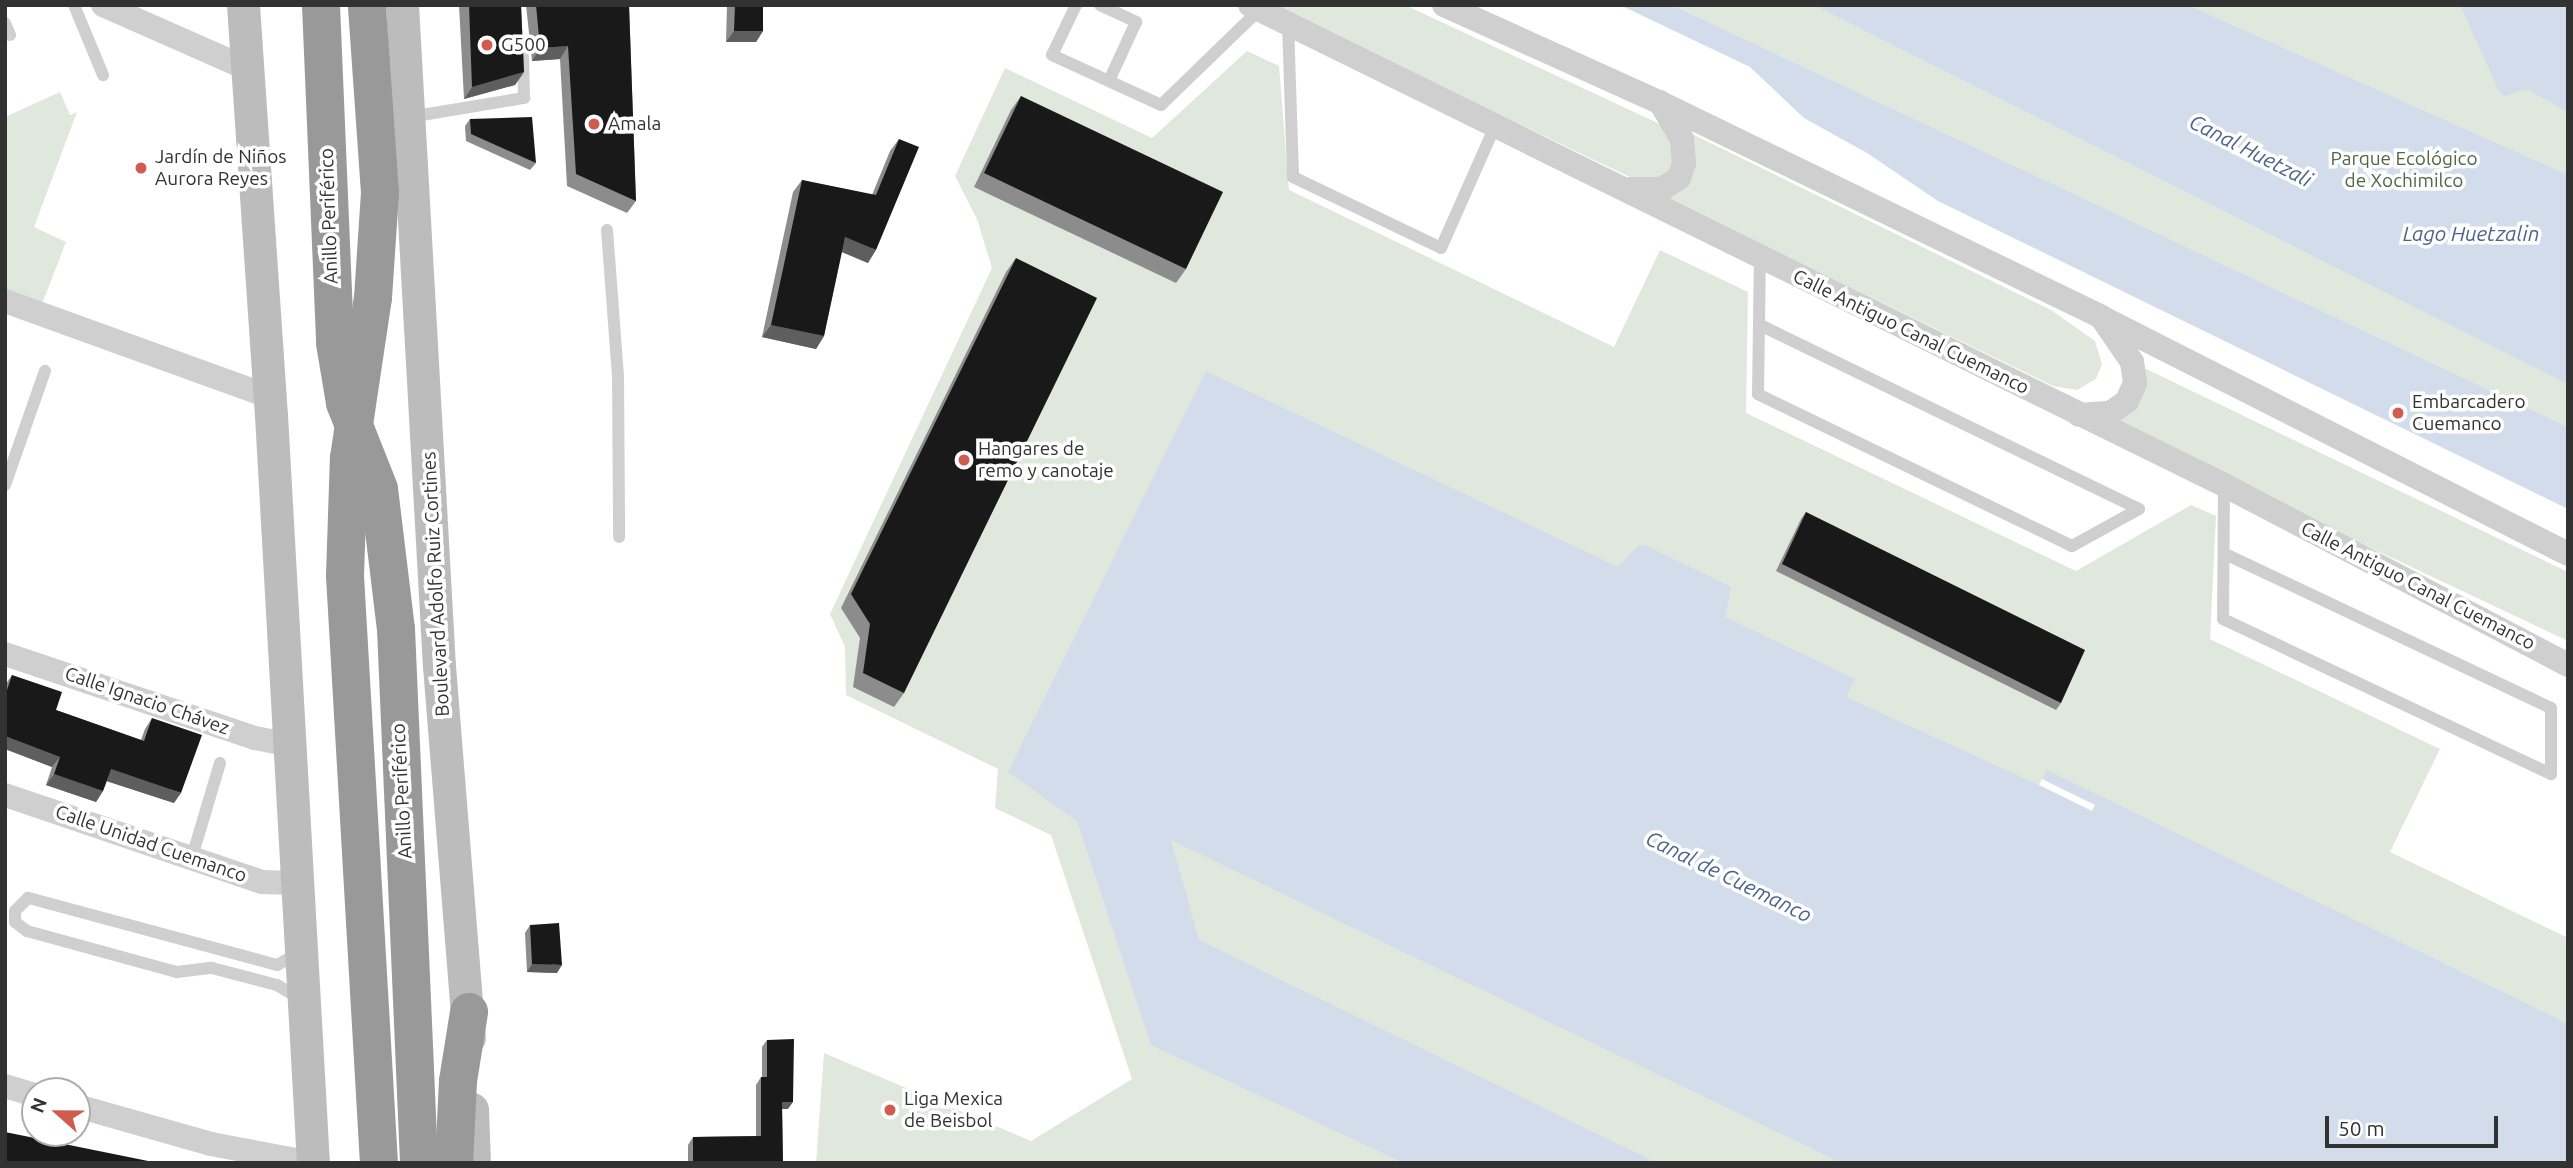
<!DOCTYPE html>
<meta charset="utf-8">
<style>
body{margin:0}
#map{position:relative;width:2573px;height:1168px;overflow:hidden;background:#fff;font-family:Ubuntu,sans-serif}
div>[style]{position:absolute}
.green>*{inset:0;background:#e0e8dd}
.water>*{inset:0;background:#d2dcea}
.pier>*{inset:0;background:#fff}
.lane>*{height:12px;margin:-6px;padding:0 6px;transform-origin:6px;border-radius:6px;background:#cfcfcf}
.street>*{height:24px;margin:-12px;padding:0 12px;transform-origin:12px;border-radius:12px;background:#cfcfcf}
.secondary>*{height:33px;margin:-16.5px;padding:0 16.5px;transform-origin:16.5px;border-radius:16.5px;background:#bcbcbc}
.highway>*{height:38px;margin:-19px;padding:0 19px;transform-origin:19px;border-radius:19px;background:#999}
.highway-bridge>*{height:38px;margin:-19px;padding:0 19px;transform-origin:19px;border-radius:19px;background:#999}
.wall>*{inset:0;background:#8c8c8c}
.shaded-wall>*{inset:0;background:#5e5e5e}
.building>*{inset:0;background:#191919}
.dots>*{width:19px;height:19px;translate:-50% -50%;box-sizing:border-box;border:4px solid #fff;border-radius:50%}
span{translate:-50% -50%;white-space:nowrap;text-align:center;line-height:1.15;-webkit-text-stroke:7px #fff;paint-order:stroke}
.poi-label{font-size:19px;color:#323232}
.left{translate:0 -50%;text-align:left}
.park-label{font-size:19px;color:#4f6944}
.street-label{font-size:19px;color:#323232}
.water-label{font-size:21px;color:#49658b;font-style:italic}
.frame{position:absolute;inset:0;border:7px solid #323232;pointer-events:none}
.north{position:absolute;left:21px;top:1077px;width:70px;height:70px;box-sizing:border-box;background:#fff;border:2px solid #adadad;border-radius:50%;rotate:291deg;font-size:19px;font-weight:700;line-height:28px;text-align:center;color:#323232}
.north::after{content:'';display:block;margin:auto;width:24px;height:32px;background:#d05c4d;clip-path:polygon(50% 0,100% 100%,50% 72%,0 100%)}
.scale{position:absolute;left:2325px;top:1116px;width:173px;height:32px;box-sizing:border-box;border:4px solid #323232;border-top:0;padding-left:9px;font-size:21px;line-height:24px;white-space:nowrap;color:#323232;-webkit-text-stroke:5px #fff;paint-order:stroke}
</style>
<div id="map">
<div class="green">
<div style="clip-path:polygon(1270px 5px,1405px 5px,1666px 127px,1675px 145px,1674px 169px,1660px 181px,1636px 180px)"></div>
<div style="clip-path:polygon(1672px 5px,2568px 5px,2568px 427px,2059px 188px)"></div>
<div style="clip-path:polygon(1247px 51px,1279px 66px,1289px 190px,1614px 347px,1660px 250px,1748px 292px,1746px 413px,2076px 571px,2191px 505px,2216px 516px,2210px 639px,2440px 749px,2390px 852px,2568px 938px,2568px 1163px,816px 1163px,824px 1053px,1031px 1141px,1132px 1079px,1051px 835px,995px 808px,998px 769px,846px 695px,845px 647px,830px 614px,992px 268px,977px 219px,955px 176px,1005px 68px,1152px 138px)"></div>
<div style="clip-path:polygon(60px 92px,70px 115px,77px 112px,34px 227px,66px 242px,42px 304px,5px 291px,5px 117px)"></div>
<div style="clip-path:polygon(1688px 132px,2051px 310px,2095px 341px,2102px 364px,2096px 379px,2077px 390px,2053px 386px,1663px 196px)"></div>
<div style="clip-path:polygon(2140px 366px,2568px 572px,2568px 641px,2107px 423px)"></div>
</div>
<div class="water">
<div style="clip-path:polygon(1620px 5px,1672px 5px,2568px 427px,2568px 509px,1938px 201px,1867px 153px,1804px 118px,1750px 67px)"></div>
<div style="clip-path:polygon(1814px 5px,2187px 5px,2568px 175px,2568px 384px)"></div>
<div style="clip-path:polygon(2460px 5px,2568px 5px,2568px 112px,2527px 89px,2505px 96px,2500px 93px)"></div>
<div style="clip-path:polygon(1206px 371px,1618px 567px,1638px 546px,1645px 545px,1731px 587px,1725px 617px,1855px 679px,1846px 697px,2039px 785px,2047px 770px,2568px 1024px,2568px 1163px,1842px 1163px,1171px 840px,1199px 940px,1657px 1163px,1404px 1163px,1151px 1045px,1077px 821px,1008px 772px)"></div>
</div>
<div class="pier">
<div style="clip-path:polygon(2042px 779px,2095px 805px,2092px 811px,2039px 785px)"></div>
</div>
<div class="lane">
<div style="left:74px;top:5px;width:76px;rotate:67.5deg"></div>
<div style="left:1076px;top:5px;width:55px;rotate:115.6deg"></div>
<div style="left:1052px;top:55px;width:120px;rotate:24.6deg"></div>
<div style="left:1161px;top:105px;width:136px;rotate:-44.1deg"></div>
<div style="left:1100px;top:5px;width:40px;rotate:25deg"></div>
<div style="left:1136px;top:22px;width:65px;rotate:114.6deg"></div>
<div style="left:5px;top:23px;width:13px;rotate:67deg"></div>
<div style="left:1288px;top:24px;width:153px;rotate:88.1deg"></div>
<div style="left:1293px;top:177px;width:164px;rotate:25.6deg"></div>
<div style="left:1441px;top:248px;width:133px;rotate:-66.1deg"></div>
<div style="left:410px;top:117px;width:116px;rotate:-9.5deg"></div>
<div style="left:524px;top:98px;width:41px;rotate:-91.4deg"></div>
<div style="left:607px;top:230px;width:146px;rotate:85.7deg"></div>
<div style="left:618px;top:376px;width:161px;rotate:89.6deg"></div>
<div style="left:1760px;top:325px;width:421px;rotate:25.9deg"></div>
<div style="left:2139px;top:509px;width:77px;rotate:151.1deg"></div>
<div style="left:2072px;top:546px;width:349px;rotate:-154.2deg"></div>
<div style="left:1758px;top:394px;width:137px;rotate:-89.2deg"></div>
<div style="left:5px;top:485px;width:121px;rotate:-70.7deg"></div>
<div style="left:2224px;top:485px;width:134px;rotate:90.4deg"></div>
<div style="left:2223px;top:619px;width:363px;rotate:25.3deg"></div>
<div style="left:2551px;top:774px;width:66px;rotate:-90deg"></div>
<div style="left:2551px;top:708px;width:361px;rotate:-154.7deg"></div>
<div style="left:192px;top:857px;width:98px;rotate:-73.4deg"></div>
<div style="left:298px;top:953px;width:24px;rotate:150deg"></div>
<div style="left:277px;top:965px;width:258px;rotate:-164.9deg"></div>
<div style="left:28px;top:898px;width:18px;rotate:135deg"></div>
<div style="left:15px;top:911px;width:11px;rotate:90deg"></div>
<div style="left:15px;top:922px;width:15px;rotate:37deg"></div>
<div style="left:27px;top:931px;width:156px;rotate:15.3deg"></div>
<div style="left:177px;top:972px;width:35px;rotate:-7deg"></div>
<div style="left:212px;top:968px;width:67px;rotate:14.7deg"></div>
<div style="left:277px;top:985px;width:27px;rotate:31deg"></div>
</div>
<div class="street">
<div style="left:103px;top:5px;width:156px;rotate:23.8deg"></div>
<div style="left:1250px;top:5px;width:1086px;rotate:26.23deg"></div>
<div style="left:2224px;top:485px;width:388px;rotate:27.6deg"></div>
<div style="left:1444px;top:5px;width:236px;rotate:24.3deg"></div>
<div style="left:1659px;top:102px;width:492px;rotate:25.9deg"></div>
<div style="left:2101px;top:317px;width:524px;rotate:26.91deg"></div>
<div style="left:1630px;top:189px;width:32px"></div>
<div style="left:1662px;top:189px;width:20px;rotate:-33deg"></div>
<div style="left:1679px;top:178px;width:16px;rotate:-72deg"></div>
<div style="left:1684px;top:163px;width:24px;rotate:-95deg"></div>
<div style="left:1682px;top:139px;width:43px;rotate:-120.7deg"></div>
<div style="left:5px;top:301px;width:282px;rotate:19.9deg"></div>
<div style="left:2079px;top:415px;width:31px;rotate:-4deg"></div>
<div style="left:2110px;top:413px;width:21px;rotate:-35deg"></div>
<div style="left:2127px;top:401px;width:20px;rotate:-66deg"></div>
<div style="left:2135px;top:383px;width:21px;rotate:-98deg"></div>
<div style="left:2132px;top:362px;width:50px;rotate:-124.3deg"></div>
<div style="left:5px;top:654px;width:264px;rotate:18.6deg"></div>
<div style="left:255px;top:738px;width:36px;rotate:11deg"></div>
<div style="left:5px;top:795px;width:271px;rotate:18.7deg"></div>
<div style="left:262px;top:882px;width:36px;rotate:2deg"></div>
<div style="left:5px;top:1086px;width:31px;rotate:17deg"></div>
<div style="left:77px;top:1106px;width:139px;rotate:15.8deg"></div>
<div style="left:211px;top:1144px;width:103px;rotate:10.7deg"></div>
</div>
<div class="secondary">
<div style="left:243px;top:5px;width:411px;rotate:86.1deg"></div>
<div style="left:271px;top:415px;width:749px;rotate:86.79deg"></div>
<div style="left:402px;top:5px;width:662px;rotate:86.8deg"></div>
<div style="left:439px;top:666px;width:373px;rotate:85.4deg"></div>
<div style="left:472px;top:1109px;width:54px;rotate:87.9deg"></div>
</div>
<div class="highway">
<div style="left:321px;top:5px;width:338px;rotate:87.6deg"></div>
<div style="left:335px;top:343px;width:61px;rotate:80.5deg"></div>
<div style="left:345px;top:403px;width:92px;rotate:68.4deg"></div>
<div style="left:379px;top:489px;width:141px;rotate:83.1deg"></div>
<div style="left:396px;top:629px;width:534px;rotate:87.53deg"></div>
<div style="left:345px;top:576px;width:588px;rotate:86.69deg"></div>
<div style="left:454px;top:1163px;width:82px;rotate:-87.2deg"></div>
<div style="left:458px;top:1081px;width:70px;rotate:-80.9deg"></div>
</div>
<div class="highway-bridge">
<div style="left:345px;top:576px;width:118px;rotate:-88.1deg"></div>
<div style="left:349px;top:458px;width:162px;rotate:-81.5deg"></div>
<div style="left:373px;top:298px;width:105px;rotate:-86.2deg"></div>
<div style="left:380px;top:193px;width:188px;rotate:-94deg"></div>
</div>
<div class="wall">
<div style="clip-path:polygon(459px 5px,521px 5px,524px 72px,515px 85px,464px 99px)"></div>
<div style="clip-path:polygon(526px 5px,629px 5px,636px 201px,627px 213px,567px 186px,560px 59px,532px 61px)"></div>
<div style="clip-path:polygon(727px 5px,763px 5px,763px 31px,756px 42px,726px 42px)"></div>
<div style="clip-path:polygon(1021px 96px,1186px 269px,1176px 283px,974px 187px,1011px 110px)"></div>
<div style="clip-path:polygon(470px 119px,536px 163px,530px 170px,466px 141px,465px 126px)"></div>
<div style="clip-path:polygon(899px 139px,868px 263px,842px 252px,824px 336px,816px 349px,762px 337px,793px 192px,802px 180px,872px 195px,890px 151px)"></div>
<div style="clip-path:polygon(1016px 258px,904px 693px,894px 707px,853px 687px,860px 638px,841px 608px,1006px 272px)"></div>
<div style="clip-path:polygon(1806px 512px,2061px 703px,2056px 710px,1776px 571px,1801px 519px)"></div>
<div style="clip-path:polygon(12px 675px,56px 710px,141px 740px,145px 729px,152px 718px,174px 803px,107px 781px,103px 791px,96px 802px,46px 785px,52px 767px,5px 749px,5px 685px)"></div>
<div style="clip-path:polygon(530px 925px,557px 973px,527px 972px,525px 933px)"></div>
<div style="clip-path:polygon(767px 1040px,788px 1109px,782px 1109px,783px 1163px,688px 1163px,688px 1145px,693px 1137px,756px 1136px,756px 1085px,761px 1077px,762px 1077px,762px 1047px)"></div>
</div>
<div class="shaded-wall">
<div style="clip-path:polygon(734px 31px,763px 31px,756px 42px,726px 42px)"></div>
<div style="clip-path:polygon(568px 46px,560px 59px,532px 61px,540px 48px)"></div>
<div style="clip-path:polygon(524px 72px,515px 85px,464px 99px,472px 87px)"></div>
<div style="clip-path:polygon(845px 237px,876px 250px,868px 263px,837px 250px)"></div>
<div style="clip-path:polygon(771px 325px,824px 336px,816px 349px,762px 337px)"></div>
<div style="clip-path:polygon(5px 736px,60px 757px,52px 767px,5px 749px)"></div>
<div style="clip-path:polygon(111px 769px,181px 793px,174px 803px,103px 780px)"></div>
<div style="clip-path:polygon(54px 774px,103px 791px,96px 802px,46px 785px)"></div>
<div style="clip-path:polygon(532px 964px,562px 965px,557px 973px,527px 972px)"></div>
<div style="clip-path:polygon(782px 1102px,793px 1102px,788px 1109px,777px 1109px)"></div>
</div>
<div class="building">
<div style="clip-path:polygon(469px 5px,521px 5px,524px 72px,472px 87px)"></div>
<div style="clip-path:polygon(536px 5px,629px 5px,636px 201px,576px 174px,568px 46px,540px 48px)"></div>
<div style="clip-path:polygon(735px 5px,763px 5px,763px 31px,734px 31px)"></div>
<div style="clip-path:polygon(1021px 96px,1223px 192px,1186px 269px,984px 173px)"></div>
<div style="clip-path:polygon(532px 117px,536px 163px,471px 134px,470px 119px)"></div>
<div style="clip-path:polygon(899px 139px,919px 147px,876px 250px,845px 237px,824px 336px,771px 325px,802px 180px,876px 195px)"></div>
<div style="clip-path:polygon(1016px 258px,1097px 298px,904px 693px,863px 673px,870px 624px,851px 594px)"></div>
<div style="clip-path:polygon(1806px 512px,2085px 650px,2061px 703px,1782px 564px)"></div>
<div style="clip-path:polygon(12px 675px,62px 692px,56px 710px,144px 741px,152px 718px,202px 735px,181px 793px,111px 769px,103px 791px,54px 774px,60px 757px,5px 736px,5px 696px)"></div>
<div style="clip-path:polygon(559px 923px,562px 965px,532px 964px,530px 925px)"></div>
<div style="clip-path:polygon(794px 1039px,793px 1102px,782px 1102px,783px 1163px,693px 1163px,693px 1137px,761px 1136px,761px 1077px,767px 1077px,767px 1040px)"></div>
<div style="clip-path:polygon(5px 1132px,158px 1163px,5px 1163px)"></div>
</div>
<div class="dots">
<div style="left:487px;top:45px;background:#d05c4d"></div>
<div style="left:594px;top:124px;background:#d05c4d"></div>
<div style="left:141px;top:168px;background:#d05c4d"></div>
<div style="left:2398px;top:413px;background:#d05c4d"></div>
<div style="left:964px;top:460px;background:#d05c4d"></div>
<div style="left:890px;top:1110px;background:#d05c4d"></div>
</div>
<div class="poi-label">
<span class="left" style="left:501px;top:45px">G500</span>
<span class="left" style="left:608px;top:124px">Amala</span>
<span class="left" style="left:155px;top:168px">Jardín de Niños<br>Aurora Reyes</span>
<span class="left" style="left:2412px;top:413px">Embarcadero<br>Cuemanco</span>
<span class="left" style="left:978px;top:460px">Hangares de<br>remo y canotaje</span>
<span class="left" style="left:904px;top:1110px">Liga Mexica<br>de Beisbol</span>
</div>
<div class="park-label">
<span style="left:2404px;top:170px">Parque Ecológico<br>de Xochimilco</span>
</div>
<div class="street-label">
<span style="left:329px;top:216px;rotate:-92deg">Anillo Periférico</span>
<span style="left:1911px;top:332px;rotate:26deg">Calle Antiguo Canal Cuemanco</span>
<span style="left:436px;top:584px;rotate:-93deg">Boulevard Adolfo Ruiz Cortines</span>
<span style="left:2418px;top:586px;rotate:27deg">Calle Antiguo Canal Cuemanco</span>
<span style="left:147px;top:701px;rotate:19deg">Calle Ignacio Chávez</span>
<span style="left:402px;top:791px;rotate:-93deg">Anillo Periférico</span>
<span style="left:151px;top:844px;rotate:19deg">Calle Unidad Cuemanco</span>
</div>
<div class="water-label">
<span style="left:2251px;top:150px;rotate:27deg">Canal Huetzali</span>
<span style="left:2471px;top:233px">Lago Huetzalin</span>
<span style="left:1729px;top:876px;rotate:26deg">Canal de Cuemanco</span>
</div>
<div class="frame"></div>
<div class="north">N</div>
<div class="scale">50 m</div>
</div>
